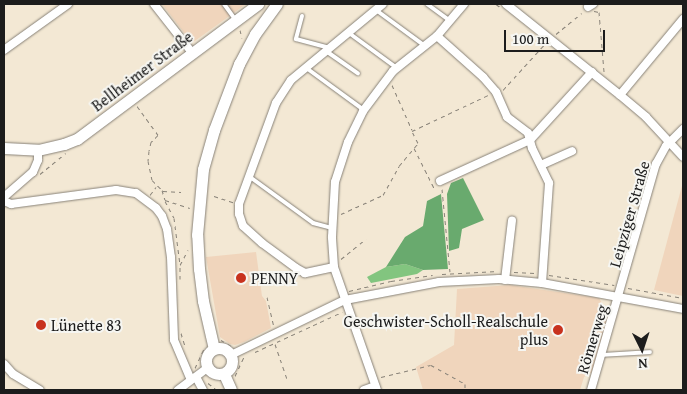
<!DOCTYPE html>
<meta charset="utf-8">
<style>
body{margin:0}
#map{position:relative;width:687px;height:394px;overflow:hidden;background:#f3e8d4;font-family:"Gentium Book Plus",serif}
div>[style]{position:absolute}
.built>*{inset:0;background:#f0d5bc}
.green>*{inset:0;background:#82c57f}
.forest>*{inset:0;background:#69aa6e}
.path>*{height:1px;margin-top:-0.5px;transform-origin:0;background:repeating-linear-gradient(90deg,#888278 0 4px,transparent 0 8px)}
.roads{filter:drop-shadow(0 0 1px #888278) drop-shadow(0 0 1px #888278)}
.lane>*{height:4px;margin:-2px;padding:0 2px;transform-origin:2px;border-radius:2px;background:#fff}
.street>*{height:8px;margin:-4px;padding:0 4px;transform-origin:4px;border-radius:4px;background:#fff}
.secondary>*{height:11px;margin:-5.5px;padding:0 5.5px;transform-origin:5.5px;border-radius:5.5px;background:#fff}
.secondary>.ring{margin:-5.5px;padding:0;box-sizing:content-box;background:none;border:11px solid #fff;border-radius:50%}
.dots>*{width:14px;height:14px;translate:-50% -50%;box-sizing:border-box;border:2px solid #f6f6f2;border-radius:50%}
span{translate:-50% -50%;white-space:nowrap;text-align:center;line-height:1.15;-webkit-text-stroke:4px #f6f6f2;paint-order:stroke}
.street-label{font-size:16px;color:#1c1c1c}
.poi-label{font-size:16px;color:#1c1c1c}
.left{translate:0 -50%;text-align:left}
.right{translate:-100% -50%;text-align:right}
.frame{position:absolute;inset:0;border:5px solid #1c1c1c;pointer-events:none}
.north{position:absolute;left:617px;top:324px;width:50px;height:50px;-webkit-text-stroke:4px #f6f6f2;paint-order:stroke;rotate:176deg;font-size:14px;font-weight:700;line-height:20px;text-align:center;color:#1c1c1c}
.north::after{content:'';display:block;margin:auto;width:18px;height:22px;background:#1c1c1c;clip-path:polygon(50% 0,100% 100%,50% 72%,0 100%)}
.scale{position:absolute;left:504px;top:30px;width:101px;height:22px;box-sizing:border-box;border:2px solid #1c1c1c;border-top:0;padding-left:6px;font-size:15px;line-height:18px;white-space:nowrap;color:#1c1c1c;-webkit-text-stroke:4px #f6f6f2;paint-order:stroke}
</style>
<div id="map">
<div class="built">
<div style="clip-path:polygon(162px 4px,246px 4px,192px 43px)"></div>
<div style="clip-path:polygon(683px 182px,683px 296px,654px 290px)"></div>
<div style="clip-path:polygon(256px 252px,262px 296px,266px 301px,271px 328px,244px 342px,235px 345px,230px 344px,220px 337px,206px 257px)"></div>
<div style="clip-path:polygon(510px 285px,599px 298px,609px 315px,592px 372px,584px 377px,580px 390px,423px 390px,416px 367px,454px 345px,457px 289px)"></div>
</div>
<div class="green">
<div style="clip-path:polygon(405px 264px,423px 270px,417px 274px,371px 283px,367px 277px,386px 267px)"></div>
</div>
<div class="forest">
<div style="clip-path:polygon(463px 178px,484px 220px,462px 229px,459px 248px,449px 251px,447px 194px,451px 183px)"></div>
<div style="clip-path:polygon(441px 194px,448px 269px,423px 270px,405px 264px,386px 267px,405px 237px,423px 226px,427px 201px)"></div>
</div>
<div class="path">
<div style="left:496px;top:4px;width:5px;rotate:37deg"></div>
<div style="left:594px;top:11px;width:5px;rotate:11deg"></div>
<div style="left:599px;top:12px;width:60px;rotate:85.2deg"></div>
<div style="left:240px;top:30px;width:8px;rotate:76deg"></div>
<div style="left:556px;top:34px;width:33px;rotate:-39deg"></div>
<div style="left:392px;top:85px;width:49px;rotate:66deg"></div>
<div style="left:503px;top:90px;width:61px;rotate:-47.7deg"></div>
<div style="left:137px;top:106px;width:36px;rotate:54deg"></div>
<div style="left:158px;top:135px;width:10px;rotate:135deg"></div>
<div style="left:151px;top:142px;width:9px;rotate:103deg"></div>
<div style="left:149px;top:151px;width:10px;rotate:96deg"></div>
<div style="left:148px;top:161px;width:19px;rotate:78deg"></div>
<div style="left:152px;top:180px;width:14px;rotate:45deg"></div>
<div style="left:162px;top:190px;width:10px;rotate:73deg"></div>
<div style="left:165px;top:200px;width:26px;rotate:18deg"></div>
<div style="left:414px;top:148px;width:47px;rotate:63.4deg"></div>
<div style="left:40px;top:174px;width:33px;rotate:-39deg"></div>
<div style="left:442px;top:189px;width:83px;rotate:84.5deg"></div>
<div style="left:163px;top:191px;width:18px;rotate:3deg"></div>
<div style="left:150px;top:195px;width:10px;rotate:-53deg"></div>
<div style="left:214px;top:196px;width:20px;rotate:18deg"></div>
<div style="left:165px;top:201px;width:19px;rotate:62deg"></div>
<div style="left:174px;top:218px;width:47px;rotate:82.7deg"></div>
<div style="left:341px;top:214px;width:46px;rotate:-24.3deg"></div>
<div style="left:383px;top:195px;width:33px;rotate:-61deg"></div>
<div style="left:399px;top:166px;width:30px;rotate:-50deg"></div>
<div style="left:418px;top:143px;width:13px;rotate:-117deg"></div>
<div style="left:412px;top:131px;width:84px;rotate:-25.3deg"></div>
<div style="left:341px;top:259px;width:32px;rotate:-39deg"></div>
<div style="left:514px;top:272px;width:21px;rotate:3deg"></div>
<div style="left:442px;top:274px;width:56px;rotate:-3.1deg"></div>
<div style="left:549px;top:275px;width:66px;rotate:8.7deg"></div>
<div style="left:180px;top:279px;width:14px;rotate:-90deg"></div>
<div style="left:180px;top:265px;width:17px;rotate:-62deg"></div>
<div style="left:628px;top:288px;width:56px;rotate:10.3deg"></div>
<div style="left:349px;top:291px;width:43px;rotate:-13.4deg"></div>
<div style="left:391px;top:281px;width:42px;rotate:-8.1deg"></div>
<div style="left:267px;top:297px;width:31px;rotate:77deg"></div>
<div style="left:181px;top:333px;width:14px;rotate:73deg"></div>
<div style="left:221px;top:340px;width:12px;rotate:31deg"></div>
<div style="left:275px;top:344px;width:36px;rotate:71deg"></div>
<div style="left:255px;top:352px;width:96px;rotate:-24.7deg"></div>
<div style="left:195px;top:368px;width:23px;rotate:-65deg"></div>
<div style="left:235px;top:376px;width:21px;rotate:-65deg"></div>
<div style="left:381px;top:377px;width:51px;rotate:-13.5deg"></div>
<div style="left:431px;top:365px;width:39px;rotate:29deg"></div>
<div style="left:465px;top:384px;width:6px;rotate:90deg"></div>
<div style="left:208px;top:383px;width:11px;rotate:38deg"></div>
</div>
<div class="roads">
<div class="lane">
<div style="left:224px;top:4px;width:19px;rotate:54deg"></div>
<div style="left:427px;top:4px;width:29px;rotate:36deg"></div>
<div style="left:376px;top:10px;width:61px;rotate:36.3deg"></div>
<div style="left:302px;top:16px;width:24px;rotate:105deg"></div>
<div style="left:296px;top:39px;width:34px;rotate:15deg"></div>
<div style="left:349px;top:33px;width:59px;rotate:36.1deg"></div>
<div style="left:326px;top:51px;width:39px;rotate:35deg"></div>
<div style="left:305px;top:67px;width:73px;rotate:36.1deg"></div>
<div style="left:250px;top:177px;width:78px;rotate:36.1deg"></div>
<div style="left:313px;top:223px;width:20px;rotate:15deg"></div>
<div style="left:601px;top:355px;width:49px;rotate:-3.5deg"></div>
</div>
<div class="street">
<div style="left:154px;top:4px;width:63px;rotate:52deg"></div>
<div style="left:506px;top:4px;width:146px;rotate:38.6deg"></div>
<div style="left:620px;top:95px;width:34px;rotate:40deg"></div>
<div style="left:646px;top:117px;width:54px;rotate:47.2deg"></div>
<div style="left:588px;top:7px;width:6px;rotate:-31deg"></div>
<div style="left:437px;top:36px;width:62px;rotate:41.7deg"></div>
<div style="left:483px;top:77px;width:20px;rotate:49deg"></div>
<div style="left:496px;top:92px;width:27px;rotate:66deg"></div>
<div style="left:507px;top:117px;width:26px;rotate:37deg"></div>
<div style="left:528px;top:133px;width:16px;rotate:75deg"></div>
<div style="left:532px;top:148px;width:39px;rotate:64deg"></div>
<div style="left:549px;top:183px;width:100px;rotate:94deg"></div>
<div style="left:4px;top:50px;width:79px;rotate:-35.7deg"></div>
<div style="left:620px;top:95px;width:99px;rotate:-50.3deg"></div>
<div style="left:541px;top:165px;width:34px;rotate:-24deg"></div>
<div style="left:440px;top:181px;width:99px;rotate:-24.5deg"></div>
<div style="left:530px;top:140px;width:92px;rotate:-47.6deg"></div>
<div style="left:4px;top:197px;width:38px;rotate:-41deg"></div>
<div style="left:33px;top:172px;width:13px;rotate:-67deg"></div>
<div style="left:38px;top:160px;width:10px;rotate:-90deg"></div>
<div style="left:4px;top:201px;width:8px;rotate:23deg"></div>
<div style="left:11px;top:204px;width:106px;rotate:-7.6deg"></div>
<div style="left:116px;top:190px;width:20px;rotate:9deg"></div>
<div style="left:136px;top:193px;width:25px;rotate:37deg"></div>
<div style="left:156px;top:208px;width:10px;rotate:53deg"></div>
<div style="left:162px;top:216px;width:14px;rotate:69deg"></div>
<div style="left:167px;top:229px;width:28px;rotate:82deg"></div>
<div style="left:171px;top:257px;width:83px;rotate:87.9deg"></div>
<div style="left:174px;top:340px;width:43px;rotate:67deg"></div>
<div style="left:334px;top:267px;width:30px;rotate:168deg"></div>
<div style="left:305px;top:273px;width:10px;rotate:-151deg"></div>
<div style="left:296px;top:268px;width:42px;rotate:-143.7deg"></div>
<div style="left:262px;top:243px;width:25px;rotate:-138deg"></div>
<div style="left:243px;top:226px;width:13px;rotate:-108deg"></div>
<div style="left:239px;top:214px;width:10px;rotate:-90deg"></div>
<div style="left:239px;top:204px;width:108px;rotate:-69.9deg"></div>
<div style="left:276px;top:103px;width:27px;rotate:-57deg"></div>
<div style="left:291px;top:80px;width:119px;rotate:-39.6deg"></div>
<div style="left:505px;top:280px;width:60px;rotate:-83.3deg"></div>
<div style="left:231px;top:355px;width:127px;rotate:-25.8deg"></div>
<div style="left:345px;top:300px;width:96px;rotate:-10.8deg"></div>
<div style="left:439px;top:282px;width:60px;rotate:-2.9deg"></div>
<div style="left:499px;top:279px;width:43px;rotate:5.3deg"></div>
<div style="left:542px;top:283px;width:143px;rotate:10.4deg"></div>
<div style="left:4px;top:364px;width:13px;rotate:48deg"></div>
<div style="left:13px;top:374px;width:31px;rotate:31deg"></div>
<div style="left:196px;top:377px;width:15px;rotate:62deg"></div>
<div style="left:178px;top:390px;width:36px;rotate:-37deg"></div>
<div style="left:364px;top:390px;width:12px;rotate:-20deg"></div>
<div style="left:377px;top:390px;width:130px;rotate:-109.3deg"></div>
<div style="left:334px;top:267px;width:30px;rotate:-94deg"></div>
<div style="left:332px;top:237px;width:55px;rotate:-86.9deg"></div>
<div style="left:335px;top:182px;width:42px;rotate:-72deg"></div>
<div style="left:348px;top:142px;width:34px;rotate:-64deg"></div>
<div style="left:363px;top:111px;width:50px;rotate:-53.1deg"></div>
<div style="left:393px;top:71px;width:56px;rotate:-38.5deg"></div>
<div style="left:437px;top:36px;width:42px;rotate:-49.8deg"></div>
<div style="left:591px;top:390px;width:235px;rotate:-74deg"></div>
<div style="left:656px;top:164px;width:21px;rotate:-61deg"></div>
<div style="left:666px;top:146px;width:24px;rotate:-45deg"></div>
</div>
<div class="secondary">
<div style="left:4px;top:148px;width:34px;rotate:3deg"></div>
<div style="left:38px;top:150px;width:27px;rotate:-13deg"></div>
<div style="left:64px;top:144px;width:14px;rotate:-21deg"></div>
<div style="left:77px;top:139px;width:226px;rotate:-36.7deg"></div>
<div class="ring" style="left:206px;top:348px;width:15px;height:15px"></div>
<div style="left:214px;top:349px;width:49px;rotate:-102.9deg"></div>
<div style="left:203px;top:301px;width:32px;rotate:-97deg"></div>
<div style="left:199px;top:269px;width:34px;rotate:-93deg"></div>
<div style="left:197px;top:235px;width:66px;rotate:-84.8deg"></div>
<div style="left:203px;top:169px;width:41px;rotate:-74.2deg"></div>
<div style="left:214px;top:130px;width:71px;rotate:-69.3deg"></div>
<div style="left:239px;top:64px;width:34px;rotate:-62deg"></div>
<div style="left:255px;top:34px;width:37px;rotate:-54deg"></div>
<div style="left:224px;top:374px;width:17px;rotate:66deg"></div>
</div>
</div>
<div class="dots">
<div style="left:241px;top:278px;background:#c8321e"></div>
<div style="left:41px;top:325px;background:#c8321e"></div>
<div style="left:558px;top:330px;background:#c8321e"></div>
</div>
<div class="street-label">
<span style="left:142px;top:71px;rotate:-37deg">Bellheimer Straße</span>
<span style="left:629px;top:214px;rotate:-74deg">Leipziger Straße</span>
<span style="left:592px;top:339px;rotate:-73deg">Römerweg</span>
</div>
<div class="poi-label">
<span class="left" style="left:251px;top:278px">PENNY</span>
<span class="right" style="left:548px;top:330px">Geschwister-Scholl-Realschule<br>plus</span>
<span class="left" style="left:51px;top:325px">Lünette 83</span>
</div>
<div class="frame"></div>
<div class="north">N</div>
<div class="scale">100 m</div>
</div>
